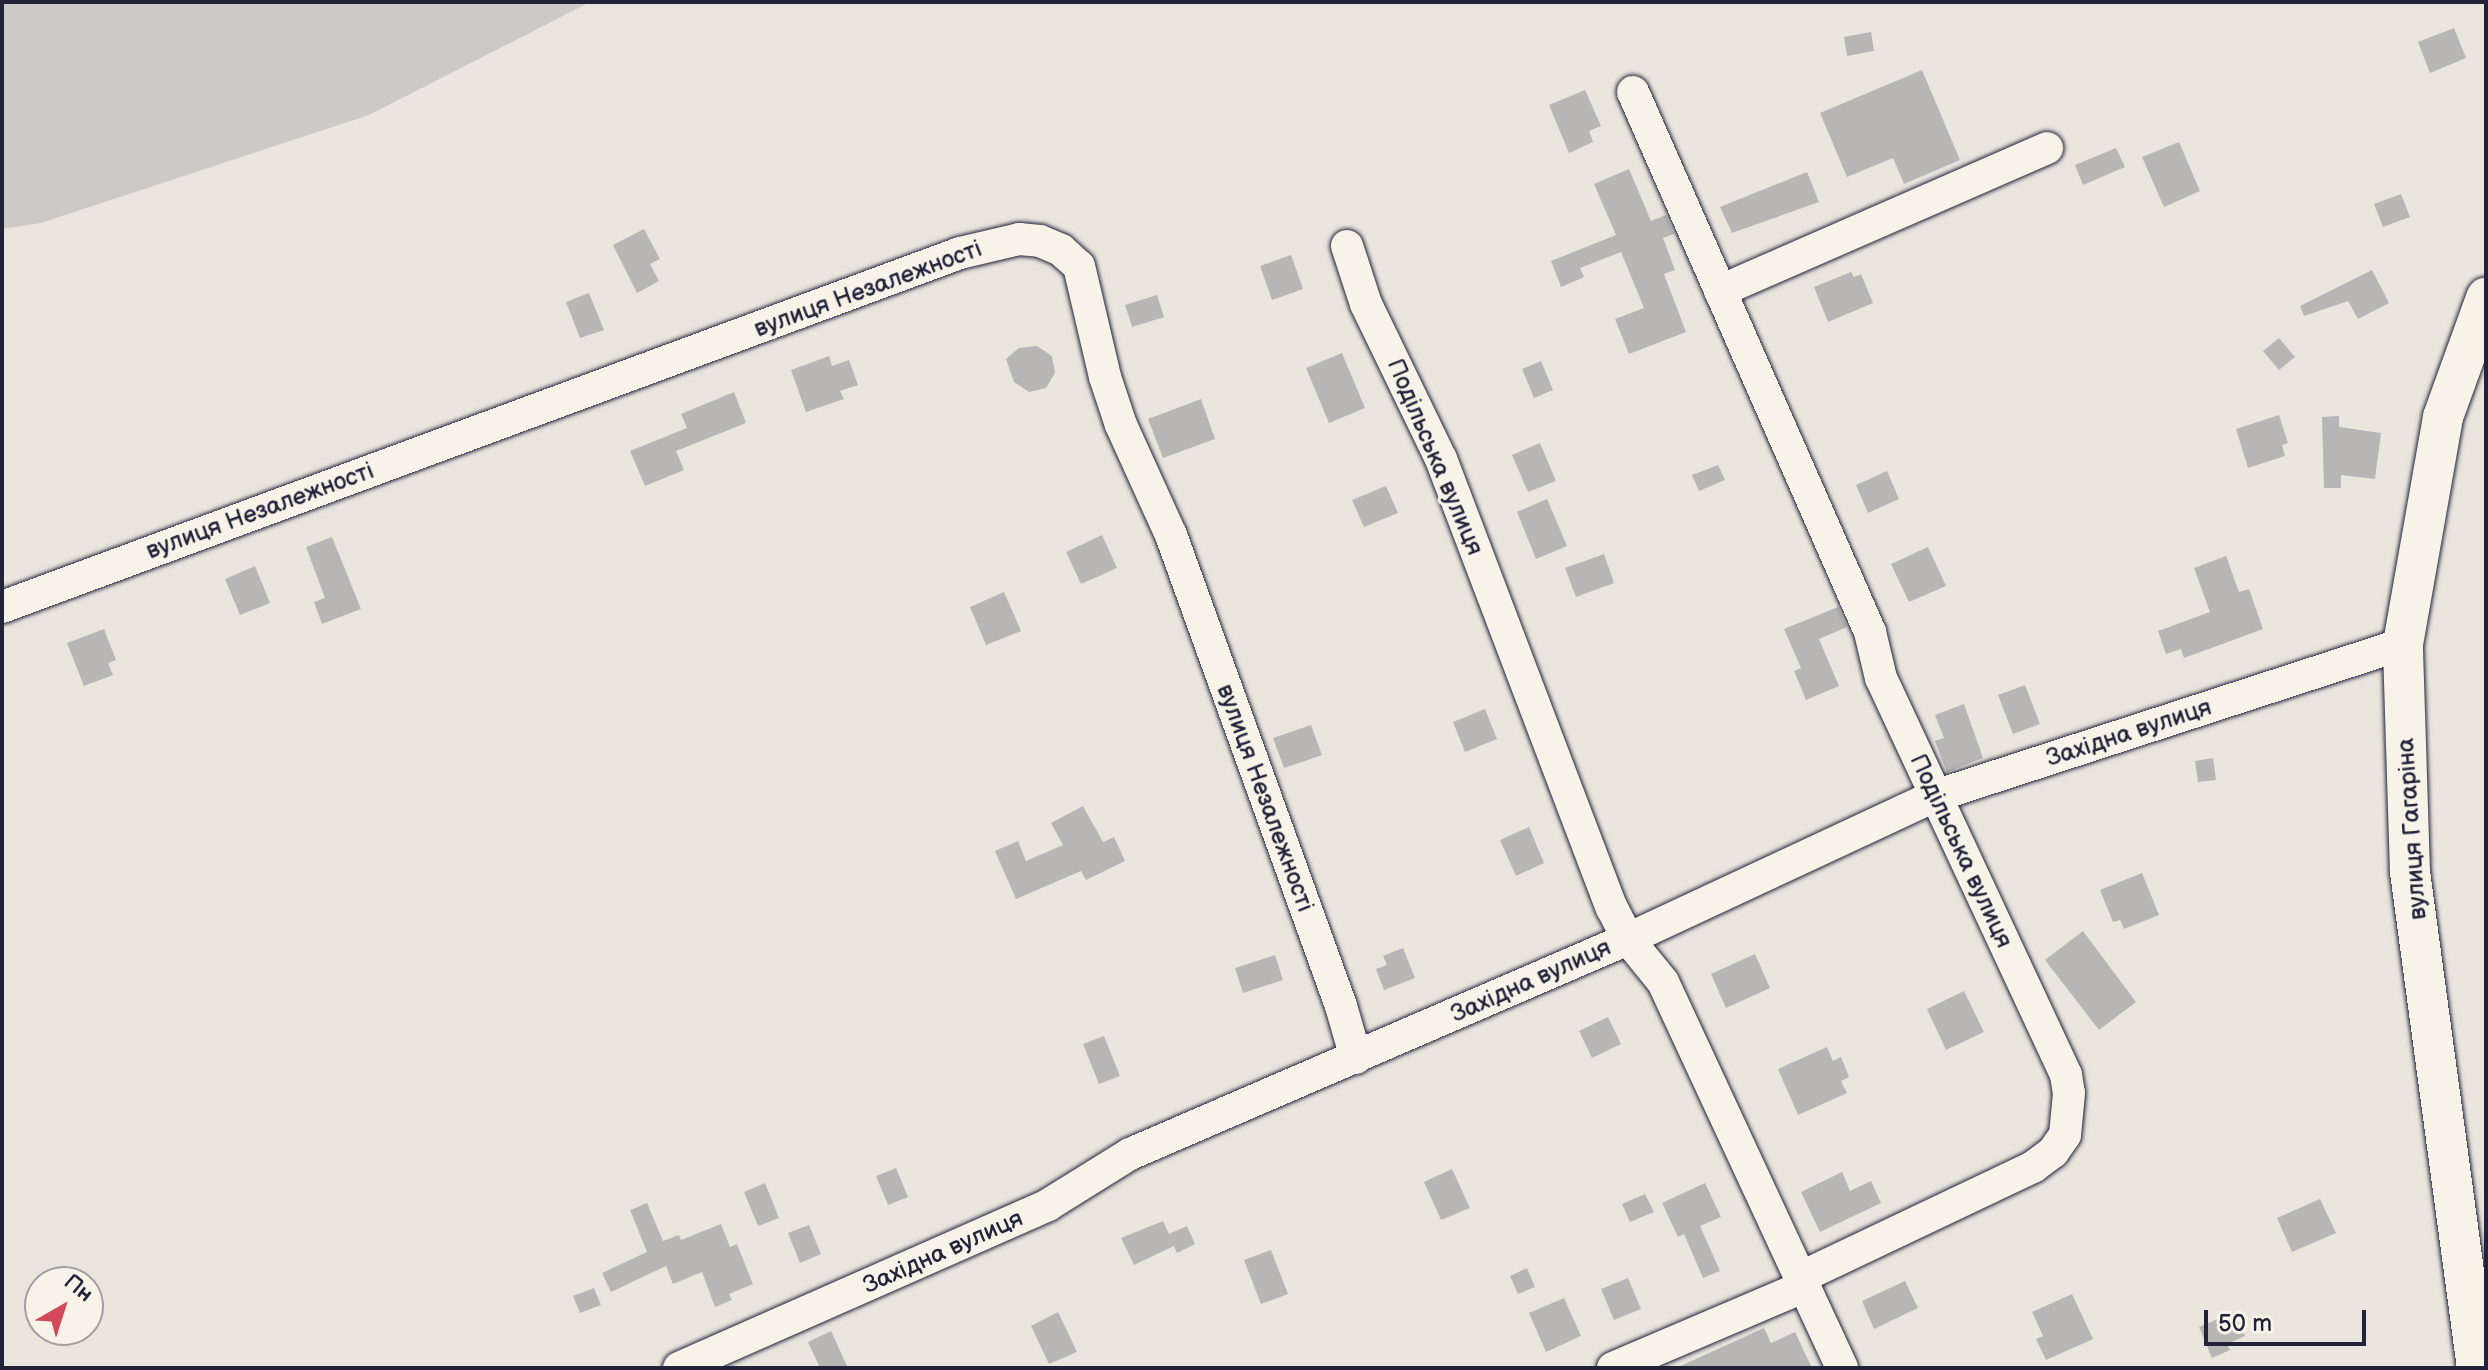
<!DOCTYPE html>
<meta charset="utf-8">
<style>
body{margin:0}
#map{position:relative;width:2488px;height:1370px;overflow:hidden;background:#eae6de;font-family:"Balsamiq Sans",sans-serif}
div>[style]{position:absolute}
.green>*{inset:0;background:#cdc9c6}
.building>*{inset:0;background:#b8b6b5}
.roads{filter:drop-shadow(0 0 2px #22223b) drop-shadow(0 0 2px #22223b)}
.minor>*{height:32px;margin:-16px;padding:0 16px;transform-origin:16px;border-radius:16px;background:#f7f3e8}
.major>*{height:40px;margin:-20px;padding:0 20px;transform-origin:20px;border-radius:20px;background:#f7f3e8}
span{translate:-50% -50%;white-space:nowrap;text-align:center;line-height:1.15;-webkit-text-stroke:6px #f7f3e8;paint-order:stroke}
.street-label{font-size:24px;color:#22223b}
.frame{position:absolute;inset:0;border:4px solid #22223b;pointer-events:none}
.north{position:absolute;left:24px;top:1266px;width:80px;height:80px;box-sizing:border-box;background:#f7f3e8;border:2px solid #a29fa3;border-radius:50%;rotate:39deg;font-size:22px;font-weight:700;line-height:32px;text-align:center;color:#22223b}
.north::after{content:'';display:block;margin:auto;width:28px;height:36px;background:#d1495b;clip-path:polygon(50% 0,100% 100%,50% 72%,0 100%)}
.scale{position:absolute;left:2204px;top:1310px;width:162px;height:36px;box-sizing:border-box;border:4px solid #22223b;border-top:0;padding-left:10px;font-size:24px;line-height:28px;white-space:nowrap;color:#22223b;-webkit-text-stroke:6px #f7f3e8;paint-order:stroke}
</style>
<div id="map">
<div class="green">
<div style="clip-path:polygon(2px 2px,590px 2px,369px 115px,41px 223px,2px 229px)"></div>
</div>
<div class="building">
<div style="clip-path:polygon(2454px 28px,2466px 58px,2430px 73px,2418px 42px)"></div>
<div style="clip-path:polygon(1871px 32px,1874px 51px,1847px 56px,1844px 37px)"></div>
<div style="clip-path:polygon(1922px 70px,1960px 160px,1904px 184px,1893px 158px,1847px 177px,1820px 113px)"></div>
<div style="clip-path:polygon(1585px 90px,1601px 126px,1589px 131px,1593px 142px,1569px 153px,1549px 105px)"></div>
<div style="clip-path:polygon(2179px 142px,2200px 191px,2164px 207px,2142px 157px)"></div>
<div style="clip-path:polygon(2116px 148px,2125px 167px,2083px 185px,2075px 165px)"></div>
<div style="clip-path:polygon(1629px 169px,1651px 221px,1666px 215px,1674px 234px,1663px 238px,1675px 270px,1664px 274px,1686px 332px,1629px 354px,1615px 319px,1644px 308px,1621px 252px,1580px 268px,1584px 277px,1561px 287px,1551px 261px,1616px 235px,1594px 184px)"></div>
<div style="clip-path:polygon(1807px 172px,1819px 202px,1732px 233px,1720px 207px)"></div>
<div style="clip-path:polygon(2401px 194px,2410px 217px,2383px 227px,2374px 204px)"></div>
<div style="clip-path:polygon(644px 229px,660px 259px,650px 264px,659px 281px,637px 293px,613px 245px)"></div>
<div style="clip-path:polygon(1291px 255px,1303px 289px,1272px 300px,1260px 266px)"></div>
<div style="clip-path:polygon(2372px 270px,2389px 303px,2358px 319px,2348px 301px,2304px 316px,2300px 306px)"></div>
<div style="clip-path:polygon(1851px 272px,1854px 277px,1861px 274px,1873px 303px,1828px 322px,1814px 287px)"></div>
<div style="clip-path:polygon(589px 293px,604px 330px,580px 338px,566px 302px)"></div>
<div style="clip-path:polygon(1157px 295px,1164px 317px,1132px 327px,1125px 305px)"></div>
<div style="clip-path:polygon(2279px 338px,2295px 357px,2279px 370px,2263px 351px)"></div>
<div style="clip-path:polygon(1037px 346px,1052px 356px,1055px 373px,1046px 388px,1029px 392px,1014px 382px,1006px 359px,1019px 348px)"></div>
<div style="clip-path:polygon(1342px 353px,1365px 408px,1329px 423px,1306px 368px)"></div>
<div style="clip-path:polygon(829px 356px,832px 366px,849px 360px,858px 385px,840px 391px,844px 399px,806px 412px,791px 370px)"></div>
<div style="clip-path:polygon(1541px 361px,1553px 390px,1534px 398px,1522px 369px)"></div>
<div style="clip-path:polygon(734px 392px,746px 423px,676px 451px,684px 470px,645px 486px,630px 451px,687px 428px,681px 414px)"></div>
<div style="clip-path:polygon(1201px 399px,1215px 439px,1163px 458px,1148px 419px)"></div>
<div style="clip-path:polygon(2279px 415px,2288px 443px,2282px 445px,2285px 456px,2248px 468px,2236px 429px)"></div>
<div style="clip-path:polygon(2339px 416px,2339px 427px,2381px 433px,2375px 479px,2341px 475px,2341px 488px,2324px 488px,2322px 417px)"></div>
<div style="clip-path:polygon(1540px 443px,1556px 481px,1528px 492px,1512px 455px)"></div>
<div style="clip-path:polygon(1718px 465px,1725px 480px,1699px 491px,1692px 475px)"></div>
<div style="clip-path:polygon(1887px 471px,1899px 499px,1868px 513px,1856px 485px)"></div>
<div style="clip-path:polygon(1386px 486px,1398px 513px,1364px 527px,1352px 500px)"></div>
<div style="clip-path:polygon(1547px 499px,1567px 546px,1536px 559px,1517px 512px)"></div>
<div style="clip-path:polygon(1102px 535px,1117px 568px,1081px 584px,1066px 552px)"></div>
<div style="clip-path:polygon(332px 537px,361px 609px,322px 624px,314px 602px,325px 598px,306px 547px)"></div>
<div style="clip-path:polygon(1928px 547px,1946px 586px,1909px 602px,1891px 564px)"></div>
<div style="clip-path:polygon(1604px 554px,1614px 583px,1576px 597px,1565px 568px)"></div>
<div style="clip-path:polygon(2226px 556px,2239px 592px,2249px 589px,2263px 629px,2184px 658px,2181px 649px,2166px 654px,2158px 631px,2210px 612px,2194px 568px)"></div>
<div style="clip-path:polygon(255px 566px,270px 603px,240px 615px,225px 579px)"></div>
<div style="clip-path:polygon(1004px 592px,1021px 631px,986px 645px,970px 607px)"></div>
<div style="clip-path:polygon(1838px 607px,1847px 627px,1819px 639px,1839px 686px,1806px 700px,1794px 671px,1801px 668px,1784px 629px)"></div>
<div style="clip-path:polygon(104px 629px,116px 660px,108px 663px,113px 675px,84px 686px,67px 643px)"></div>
<div style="clip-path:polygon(2025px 685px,2040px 724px,2013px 734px,1998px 695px)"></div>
<div style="clip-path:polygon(1964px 704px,1983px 758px,1947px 772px,1935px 741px,1944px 738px,1935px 715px)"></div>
<div style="clip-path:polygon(1485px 709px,1497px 739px,1465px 752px,1453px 722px)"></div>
<div style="clip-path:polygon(1311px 725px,1322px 755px,1284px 768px,1273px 738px)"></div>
<div style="clip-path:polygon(2213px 758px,2216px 780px,2198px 782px,2195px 761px)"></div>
<div style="clip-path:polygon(1083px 806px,1103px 842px,1114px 837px,1125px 861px,1086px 880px,1081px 871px,1016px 899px,995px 851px,1018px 841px,1026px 861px,1063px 845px,1051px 823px)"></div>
<div style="clip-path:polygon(1529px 827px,1544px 863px,1516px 876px,1500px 840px)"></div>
<div style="clip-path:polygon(2142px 873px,2159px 915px,2124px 929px,2120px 920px,2113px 922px,2100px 890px)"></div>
<div style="clip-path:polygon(2083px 931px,2136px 1002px,2099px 1030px,2045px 960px)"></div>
<div style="clip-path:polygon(1403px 948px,1415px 978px,1384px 990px,1376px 969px,1387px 965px,1383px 956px)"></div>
<div style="clip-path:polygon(1755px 954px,1770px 988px,1726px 1008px,1711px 974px)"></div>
<div style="clip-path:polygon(1275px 955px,1283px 980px,1243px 993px,1235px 968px)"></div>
<div style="clip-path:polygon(1964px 991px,1984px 1032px,1946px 1050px,1927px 1009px)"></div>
<div style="clip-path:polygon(1608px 1017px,1621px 1044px,1592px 1058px,1579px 1031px)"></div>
<div style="clip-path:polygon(1104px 1036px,1120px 1076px,1099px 1084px,1083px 1044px)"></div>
<div style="clip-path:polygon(1827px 1047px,1833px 1061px,1841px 1057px,1849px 1077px,1841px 1081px,1847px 1093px,1798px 1115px,1778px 1069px)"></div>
<div style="clip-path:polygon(896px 1168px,908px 1197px,888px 1205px,876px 1176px)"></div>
<div style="clip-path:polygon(1452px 1169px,1470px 1208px,1441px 1220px,1424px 1182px)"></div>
<div style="clip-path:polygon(1842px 1172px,1850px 1191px,1871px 1181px,1881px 1203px,1820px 1232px,1801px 1192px)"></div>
<div style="clip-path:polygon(765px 1183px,779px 1218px,758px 1226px,744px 1192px)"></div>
<div style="clip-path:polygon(1705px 1183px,1721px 1217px,1700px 1226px,1720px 1271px,1703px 1278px,1684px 1234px,1678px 1237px,1662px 1203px)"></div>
<div style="clip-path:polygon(1645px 1194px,1654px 1212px,1630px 1222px,1622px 1204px)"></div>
<div style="clip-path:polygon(2320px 1199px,2336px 1233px,2292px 1252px,2277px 1218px)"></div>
<div style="clip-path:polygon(647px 1203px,663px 1241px,679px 1235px,681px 1240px,721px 1224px,730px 1247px,737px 1244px,753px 1284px,729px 1294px,732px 1300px,715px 1307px,702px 1272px,673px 1284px,666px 1266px,611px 1292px,602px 1273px,647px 1252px,630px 1210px)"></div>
<div style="clip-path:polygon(1163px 1221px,1169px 1234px,1187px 1226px,1195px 1244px,1177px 1253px,1174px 1246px,1134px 1265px,1121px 1238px)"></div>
<div style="clip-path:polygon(809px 1225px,821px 1254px,800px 1263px,788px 1233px)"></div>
<div style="clip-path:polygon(1271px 1250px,1288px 1294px,1261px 1304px,1244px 1260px)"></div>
<div style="clip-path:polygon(1527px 1268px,1535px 1287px,1518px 1294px,1510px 1276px)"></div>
<div style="clip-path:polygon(1628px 1278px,1641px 1309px,1614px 1320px,1601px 1289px)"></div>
<div style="clip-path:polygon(1905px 1281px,1918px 1308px,1874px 1329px,1862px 1301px)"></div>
<div style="clip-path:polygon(594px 1288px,601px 1305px,580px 1313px,573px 1296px)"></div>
<div style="clip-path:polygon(2072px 1294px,2093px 1339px,2046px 1360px,2036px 1339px,2043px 1336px,2032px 1312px)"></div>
<div style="clip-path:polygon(1564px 1298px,1581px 1336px,1546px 1352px,1529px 1313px)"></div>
<div style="clip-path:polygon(1058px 1312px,1077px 1352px,1049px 1364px,1031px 1326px)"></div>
<div style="clip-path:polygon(2234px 1312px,2245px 1336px,2227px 1344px,2230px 1350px,2212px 1358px,2199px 1327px)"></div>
<div style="clip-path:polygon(1764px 1328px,1771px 1343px,1795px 1332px,1812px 1368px,1676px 1368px)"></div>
<div style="clip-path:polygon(831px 1331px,848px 1368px,820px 1368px,808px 1342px)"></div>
</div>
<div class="roads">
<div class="minor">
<div style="left:1633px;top:92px;width:590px;rotate:66.3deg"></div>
<div style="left:1870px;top:632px;width:47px;rotate:76.6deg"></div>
<div style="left:1881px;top:678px;width:438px;rotate:65deg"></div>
<div style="left:2066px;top:1075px;width:18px;rotate:81deg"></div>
<div style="left:2069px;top:1093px;width:42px;rotate:95.4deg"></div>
<div style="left:2065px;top:1135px;width:21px;rotate:125deg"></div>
<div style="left:2053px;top:1152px;width:25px;rotate:143deg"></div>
<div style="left:2033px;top:1167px;width:257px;rotate:154.6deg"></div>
<div style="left:1347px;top:246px;width:61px;rotate:71.9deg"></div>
<div style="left:1366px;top:304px;width:172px;rotate:64.2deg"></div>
<div style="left:1441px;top:459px;width:480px;rotate:69.2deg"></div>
<div style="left:1612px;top:908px;width:35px;rotate:63deg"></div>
<div style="left:1628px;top:939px;width:55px;rotate:50.9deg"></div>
<div style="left:1663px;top:982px;width:425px;rotate:65.1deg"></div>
<div style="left:1720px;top:291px;width:357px;rotate:-23.6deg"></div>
<div style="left:2px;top:607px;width:1021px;rotate:-20.28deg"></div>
<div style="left:960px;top:253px;width:61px;rotate:-13.3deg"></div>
<div style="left:1019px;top:239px;width:21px;rotate:5deg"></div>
<div style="left:1040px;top:241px;width:23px;rotate:23deg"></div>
<div style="left:1061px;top:250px;width:24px;rotate:42deg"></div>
<div style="left:1079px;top:266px;width:114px;rotate:76.8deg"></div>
<div style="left:1105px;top:377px;width:51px;rotate:71.6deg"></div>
<div style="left:1121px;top:425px;width:121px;rotate:65.6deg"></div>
<div style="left:1171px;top:535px;width:501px;rotate:70.15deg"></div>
<div style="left:1341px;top:1006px;width:54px;rotate:73.9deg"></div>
<div style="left:679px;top:1368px;width:403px;rotate:-23.8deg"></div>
<div style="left:1048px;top:1205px;width:97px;rotate:-31.9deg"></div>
<div style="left:1130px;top:1154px;width:542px;rotate:-23.35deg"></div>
<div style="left:1628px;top:939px;width:339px;rotate:-25deg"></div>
<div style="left:1935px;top:796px;width:492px;rotate:-18deg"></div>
<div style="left:1613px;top:1368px;width:209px;rotate:-23.1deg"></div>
</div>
<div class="major">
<div style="left:2477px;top:1368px;width:501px;rotate:-97.69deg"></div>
<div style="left:2410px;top:872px;width:228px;rotate:-91.8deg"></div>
<div style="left:2403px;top:644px;width:230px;rotate:-80deg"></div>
<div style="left:2443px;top:417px;width:127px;rotate:-70.1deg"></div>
</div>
</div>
<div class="street-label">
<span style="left:868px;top:289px;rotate:-20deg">вулиця Незалежності</span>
<span style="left:1435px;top:457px;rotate:67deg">Подільська вулиця</span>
<span style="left:260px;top:511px;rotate:-20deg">вулиця Незалежності</span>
<span style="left:2129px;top:733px;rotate:-18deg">Західна вулиця</span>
<span style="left:1265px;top:798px;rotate:70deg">вулиця Незалежності</span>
<span style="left:2412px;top:829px;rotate:-94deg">вулиця Гагаріна</span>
<span style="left:1961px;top:851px;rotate:65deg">Подільська вулиця</span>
<span style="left:1531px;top:981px;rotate:-24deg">Західна вулиця</span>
<span style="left:943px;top:1252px;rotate:-24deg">Західна вулиця</span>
</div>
<div class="frame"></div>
<div class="north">Пн</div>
<div class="scale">50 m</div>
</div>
